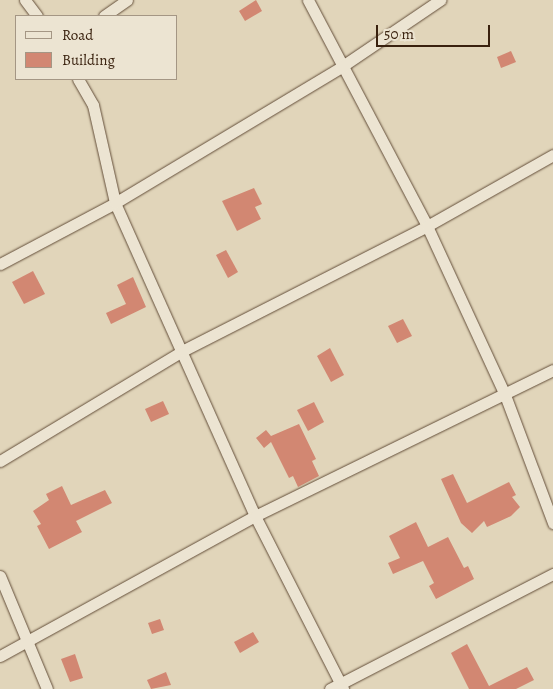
<!DOCTYPE html>
<style>
body{margin:0}
#map{position:relative;width:553px;height:689px;overflow:hidden;background:#e1d5ba;font-family:Alegreya,serif}
div>[style]{position:absolute}
.building>*{inset:0;background:#d28772}
.roads{filter:drop-shadow(0 0 1px #634e39) drop-shadow(0 0 1px #634e39)}
.minor>*{height:11px;margin:-5.5px;padding:0 5.5px;transform-origin:5.5px;border-radius:5.5px;background:#ece4d2}
span{translate:-50% -50%;white-space:nowrap;text-align:center;line-height:1.15;-webkit-text-stroke:4px #ece4d2;paint-order:stroke}
.legend{position:absolute;left:15px;top:15px;width:162px;height:65px;box-sizing:border-box;background:#ece4d2;border:1px solid #a49684;margin:0;padding:6px 9px;list-style:none;font-size:15px;color:#39210e}
.legend li{display:flex;align-items:center;gap:10px;height:25px}
.legend b{width:25px;border:1px solid #a49684}
.scale{position:absolute;left:376px;top:25px;width:114px;height:22px;box-sizing:border-box;border:2px solid #39210e;border-top:0;padding-left:6px;font-size:15px;line-height:18px;white-space:nowrap;color:#39210e;-webkit-text-stroke:4px #ece4d2;paint-order:stroke}
</style>
<div id="map">
<div class="building">
<div style="clip-path:polygon(256px 0,262px 11px,245px 21px,239px 11px)"></div>
<div style="clip-path:polygon(511px 51px,516px 62px,501px 68px,497px 57px)"></div>
<div style="clip-path:polygon(254px 188px,262px 204px,255px 207px,261px 219px,237px 231px,222px 201px)"></div>
<div style="clip-path:polygon(226px 250px,238px 272px,228px 278px,216px 255px)"></div>
<div style="clip-path:polygon(33px 271px,45px 294px,24px 304px,12px 282px)"></div>
<div style="clip-path:polygon(133px 277px,146px 307px,111px 324px,106px 313px,126px 304px,117px 285px)"></div>
<div style="clip-path:polygon(403px 319px,412px 336px,397px 343px,388px 326px)"></div>
<div style="clip-path:polygon(330px 348px,344px 375px,331px 382px,317px 356px)"></div>
<div style="clip-path:polygon(163px 401px,169px 414px,151px 422px,145px 409px)"></div>
<div style="clip-path:polygon(314px 402px,324px 422px,308px 431px,297px 410px)"></div>
<div style="clip-path:polygon(299px 424px,316px 459px,312px 461px,319px 476px,298px 487px,293px 476px,289px 478px,271px 442px,264px 448px,256px 438px,266px 430px,271px 436px)"></div>
<div style="clip-path:polygon(453px 474px,467px 503px,509px 482px,516px 495px,512px 497px,520px 507px,511px 516px,487px 527px,484px 521px,472px 533px,461px 523px,441px 479px)"></div>
<div style="clip-path:polygon(62px 486px,71px 505px,105px 490px,112px 503px,76px 521px,82px 532px,49px 549px,37px 526px,41px 524px,33px 511px,49px 500px,46px 494px)"></div>
<div style="clip-path:polygon(416px 522px,428px 547px,448px 537px,464px 568px,468px 566px,474px 579px,436px 599px,429px 586px,434px 583px,423px 561px,393px 574px,388px 563px,400px 558px,389px 536px)"></div>
<div style="clip-path:polygon(160px 619px,164px 630px,152px 634px,148px 623px)"></div>
<div style="clip-path:polygon(253px 632px,259px 642px,240px 653px,234px 642px)"></div>
<div style="clip-path:polygon(467px 644px,489px 686px,527px 667px,534px 680px,516px 689px,469px 689px,451px 653px)"></div>
<div style="clip-path:polygon(75px 654px,83px 678px,70px 682px,61px 659px)"></div>
<div style="clip-path:polygon(166px 672px,171px 685px,151px 689px,147px 680px)"></div>
</div>
<div class="roads">
<div class="minor">
<div style="left:25px;top:0;width:20px;rotate:53deg"></div>
<div style="left:308px;top:0;width:255px;rotate:62.2deg"></div>
<div style="left:427px;top:226px;width:186px;rotate:65.2deg"></div>
<div style="left:505px;top:395px;width:137px;rotate:69.4deg"></div>
<div style="left:104px;top:16px;width:28px;rotate:-35deg"></div>
<div style="left:78px;top:79px;width:30px;rotate:60deg"></div>
<div style="left:93px;top:105px;width:100px;rotate:77.3deg"></div>
<div style="left:115px;top:203px;width:343px;rotate:65.9deg"></div>
<div style="left:255px;top:516px;width:194px;rotate:63deg"></div>
<div style="left:0;top:264px;width:130px;rotate:-27.9deg"></div>
<div style="left:115px;top:203px;width:264px;rotate:-31deg"></div>
<div style="left:341px;top:67px;width:120px;rotate:-34.1deg"></div>
<div style="left:0;top:461px;width:215px;rotate:-31.1deg"></div>
<div style="left:184px;top:350px;width:273px;rotate:-27deg"></div>
<div style="left:427px;top:226px;width:145px;rotate:-29.4deg"></div>
<div style="left:0;top:576px;width:122px;rotate:67.4deg"></div>
<div style="left:0;top:656px;width:291px;rotate:-28.8deg"></div>
<div style="left:255px;top:516px;width:332px;rotate:-26.1deg"></div>
<div style="left:330px;top:689px;width:251px;rotate:-27.3deg"></div>
</div>
</div>
<ul class="legend">
<li><b style="height:6px;background:#ece4d2"></b>Road</li>
<li><b style="height:14px;background:#d28772"></b>Building</li>
</ul>
<div class="scale">50 m</div>
</div>
